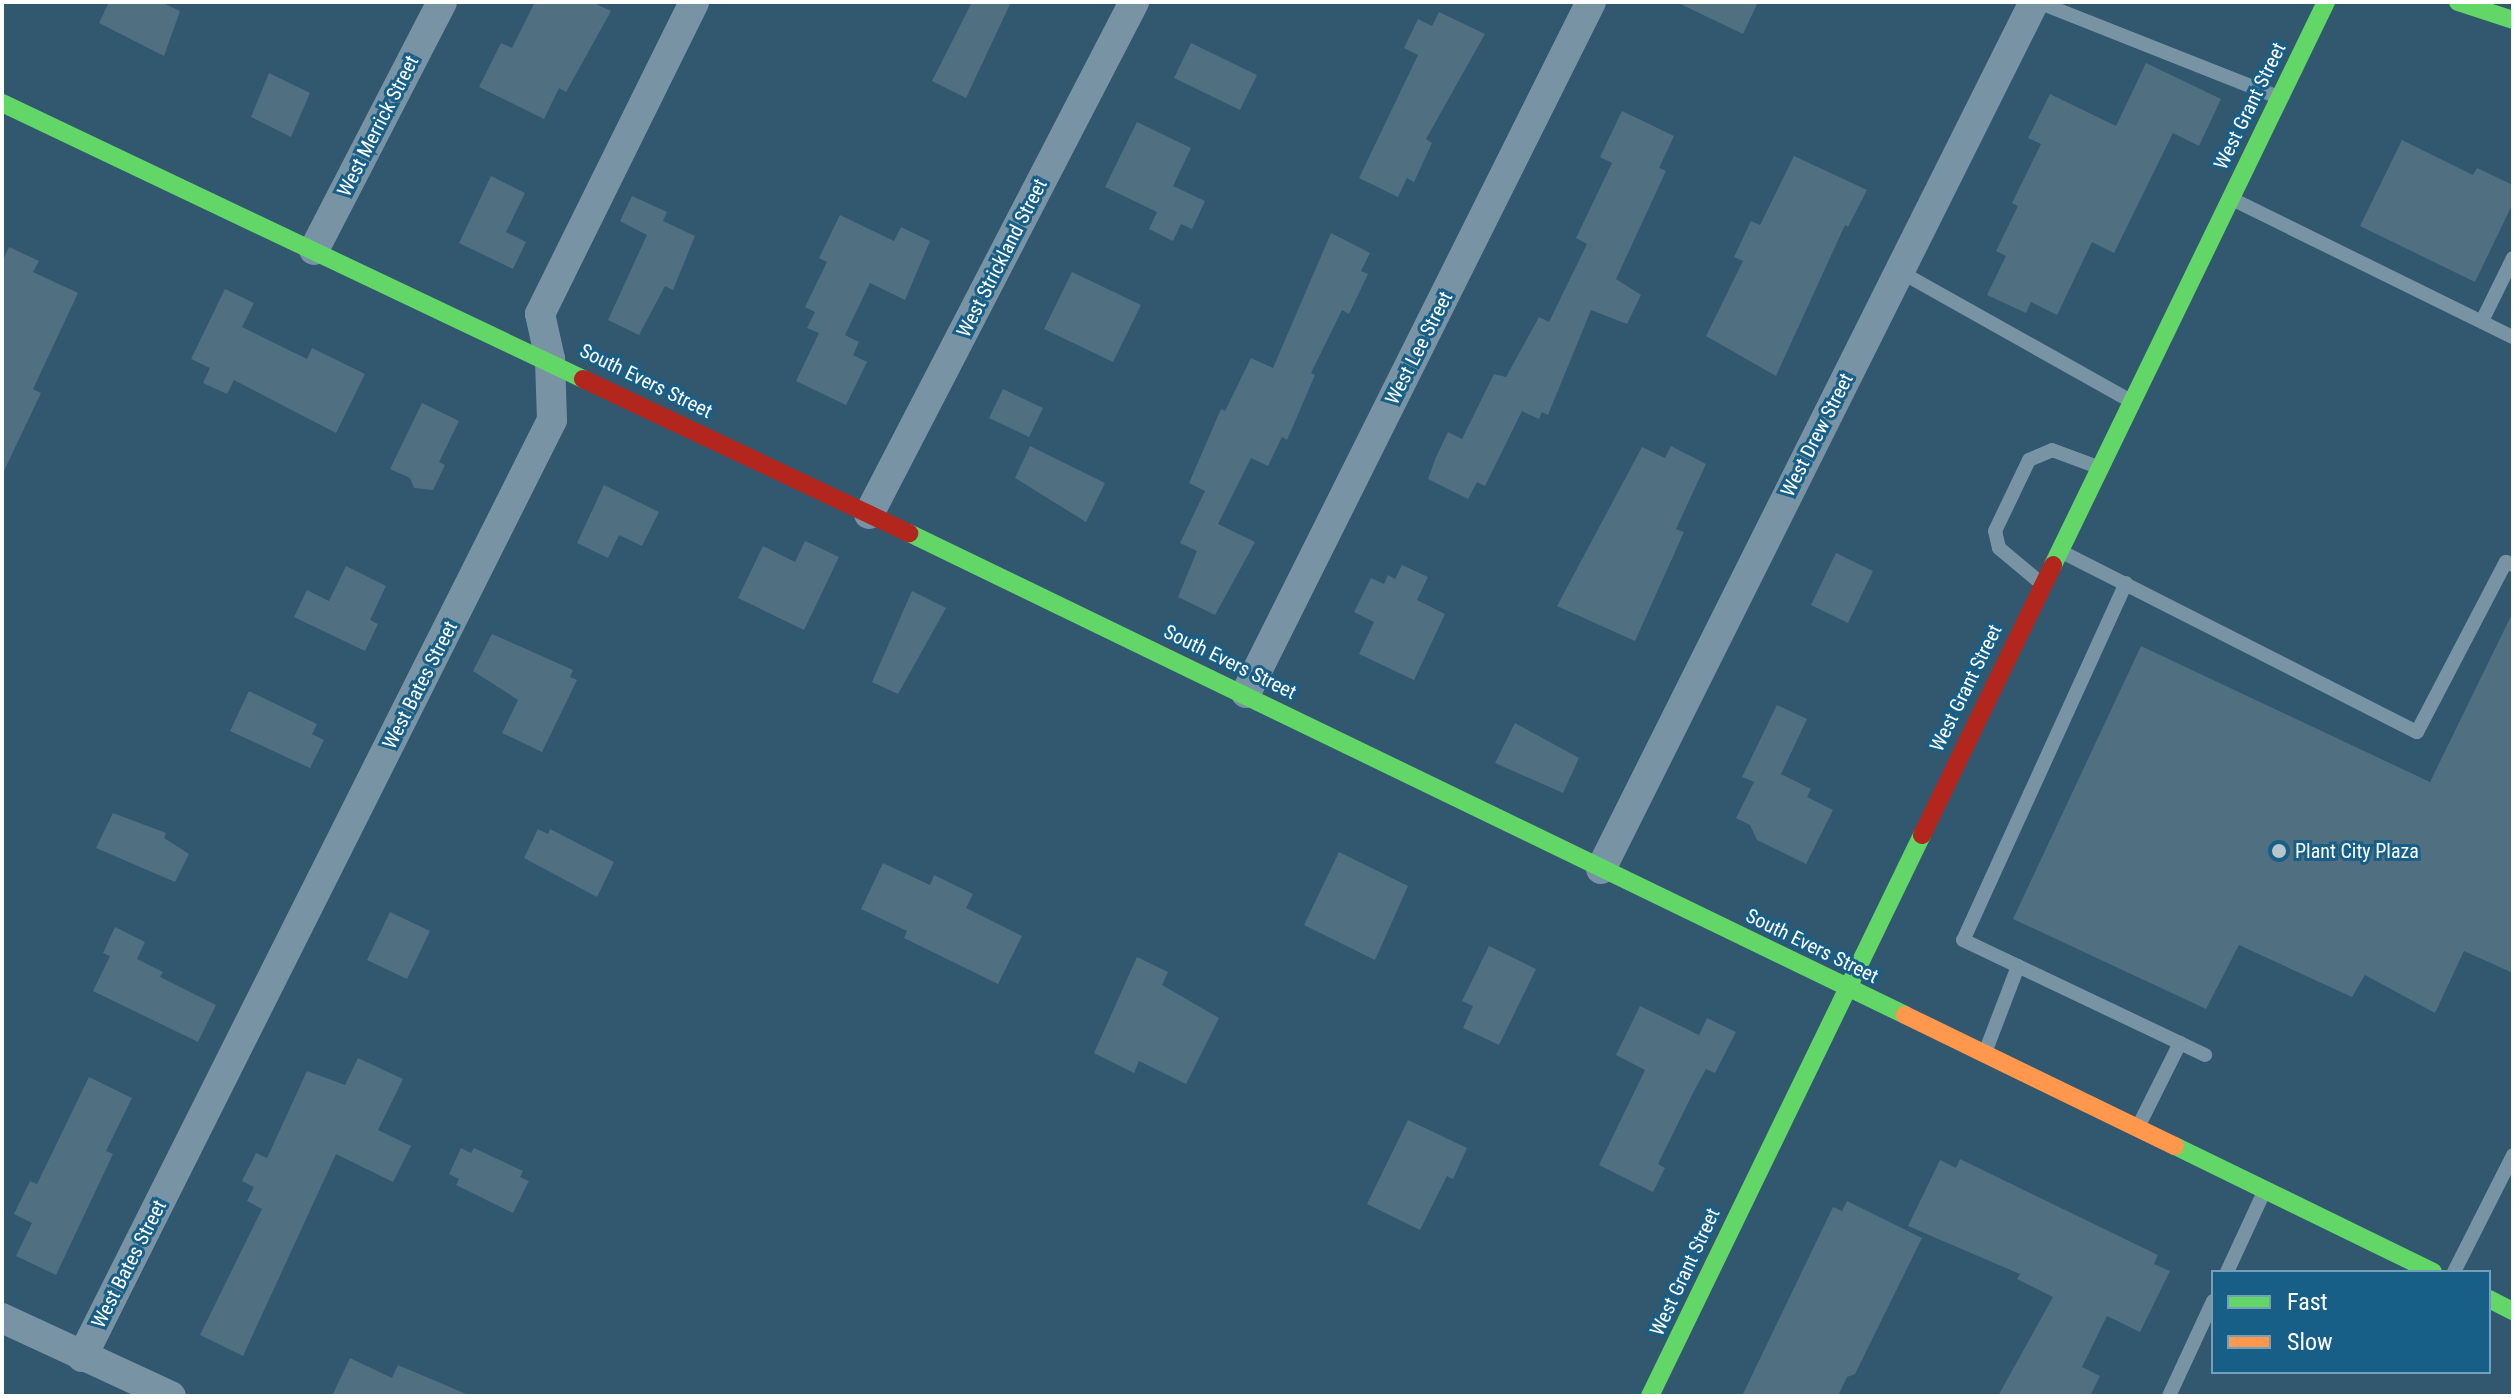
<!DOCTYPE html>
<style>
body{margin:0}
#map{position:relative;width:2515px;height:1398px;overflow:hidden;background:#31586f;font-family:"Roboto Condensed",sans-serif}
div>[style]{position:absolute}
.building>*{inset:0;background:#506f81}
.lane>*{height:14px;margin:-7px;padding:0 7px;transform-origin:7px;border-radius:7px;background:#7894a4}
.street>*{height:30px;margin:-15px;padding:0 15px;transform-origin:15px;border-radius:15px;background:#7894a4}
.fast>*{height:18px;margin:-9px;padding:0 9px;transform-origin:9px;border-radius:9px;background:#63d668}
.slow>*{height:18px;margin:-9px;padding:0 9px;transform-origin:9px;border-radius:9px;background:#ff974d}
.jam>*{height:18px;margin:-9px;padding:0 9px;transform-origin:9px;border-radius:9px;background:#b3261e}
.dots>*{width:22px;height:22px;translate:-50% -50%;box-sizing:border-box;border:4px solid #185f88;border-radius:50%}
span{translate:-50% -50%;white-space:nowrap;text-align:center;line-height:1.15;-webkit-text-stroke:6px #185f88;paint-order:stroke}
.street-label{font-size:20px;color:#fff}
.poi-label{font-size:20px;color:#fff}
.left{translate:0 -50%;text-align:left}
.frame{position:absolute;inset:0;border:4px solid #fff;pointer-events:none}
.legend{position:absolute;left:2211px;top:1270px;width:280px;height:104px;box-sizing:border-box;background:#185f88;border:2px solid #749fb8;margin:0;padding:10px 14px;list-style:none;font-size:24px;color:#fff}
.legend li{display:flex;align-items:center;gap:16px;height:40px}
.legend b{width:40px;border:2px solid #749fb8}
</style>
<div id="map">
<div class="building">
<div style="clip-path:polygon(109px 2px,161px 2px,180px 11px,164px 56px,99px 23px)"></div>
<div style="clip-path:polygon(535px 2px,592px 2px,611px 11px,566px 92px,559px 88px,544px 119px,479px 87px,501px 43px,512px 48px)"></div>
<div style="clip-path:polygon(972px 2px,1011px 2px,966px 98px,932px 81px)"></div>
<div style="clip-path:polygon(1676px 2px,1758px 2px,1743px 34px)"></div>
<div style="clip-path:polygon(1439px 12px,1485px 34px,1426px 139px,1432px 143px,1414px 182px,1407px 178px,1398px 197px,1359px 178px,1418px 55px,1404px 48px,1418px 19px,1432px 26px)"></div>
<div style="clip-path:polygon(1191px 43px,1257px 75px,1240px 110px,1174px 78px)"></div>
<div style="clip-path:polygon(2146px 63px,2221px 99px,2199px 146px,2173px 133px,2114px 253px,2092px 242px,2057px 315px,2031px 302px,2026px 313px,1987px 295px,2006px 256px,1996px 251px,2018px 206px,2012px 203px,2041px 144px,2028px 138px,2050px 94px,2116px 126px)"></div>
<div style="clip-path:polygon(269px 73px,310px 93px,291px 137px,251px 117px)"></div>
<div style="clip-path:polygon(1622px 111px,1674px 136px,1659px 168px,1666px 171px,1616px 279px,1641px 295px,1627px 324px,1591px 310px,1548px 415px,1542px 412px,1539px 419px,1522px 411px,1485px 486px,1477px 482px,1468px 499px,1428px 479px,1436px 457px,1448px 432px,1462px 439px,1494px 374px,1506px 377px,1539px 317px,1549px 322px,1587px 244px,1576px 238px,1612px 163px,1600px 157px)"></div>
<div style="clip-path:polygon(1137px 122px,1191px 148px,1173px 186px,1205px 201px,1192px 229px,1181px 224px,1173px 241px,1149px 229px,1157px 212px,1105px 187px)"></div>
<div style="clip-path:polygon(2402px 140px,2473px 175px,2477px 168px,2513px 185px,2513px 203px,2475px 282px,2360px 226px)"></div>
<div style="clip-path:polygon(1794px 156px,1867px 190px,1848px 227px,1845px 225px,1776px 376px,1706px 336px,1743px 261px,1734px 257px,1751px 221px,1760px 225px)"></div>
<div style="clip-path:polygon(491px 176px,525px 193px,506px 232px,526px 242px,513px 269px,459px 243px)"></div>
<div style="clip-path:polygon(632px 196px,667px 212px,663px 221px,695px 236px,673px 290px,665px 286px,639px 335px,608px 320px,647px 235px,620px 221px)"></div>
<div style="clip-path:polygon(840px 215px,894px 241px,901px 227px,930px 241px,905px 300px,870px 283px,845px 335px,859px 342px,853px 355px,867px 362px,846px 405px,796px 381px,819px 333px,807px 328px,815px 312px,805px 307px,827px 262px,819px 258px)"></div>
<div style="clip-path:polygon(1331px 233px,1370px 253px,1361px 271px,1368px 274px,1349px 314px,1342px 310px,1311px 373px,1315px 375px,1287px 440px,1282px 437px,1268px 466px,1251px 458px,1218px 524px,1255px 542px,1215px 615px,1178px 597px,1197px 551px,1180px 543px,1205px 491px,1189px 483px,1221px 409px,1225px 411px,1251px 358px,1273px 368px)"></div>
<div style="clip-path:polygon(9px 247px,39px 261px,33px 272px,78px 293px,33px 389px,41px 393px,2px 475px,2px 262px)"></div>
<div style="clip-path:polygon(1072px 272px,1141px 305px,1113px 362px,1044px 329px)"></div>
<div style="clip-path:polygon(225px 289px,254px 303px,242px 327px,307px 359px,312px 348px,365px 374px,336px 433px,234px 380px,227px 394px,203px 383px,210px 368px,191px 359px)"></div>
<div style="clip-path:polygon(1003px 389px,1043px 408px,1029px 437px,989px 418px)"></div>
<div style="clip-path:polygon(422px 403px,459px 421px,439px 462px,445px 465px,433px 490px,414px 488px,410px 478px,390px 469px)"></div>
<div style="clip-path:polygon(1030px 446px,1105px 483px,1086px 522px,1015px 478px)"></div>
<div style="clip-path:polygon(1671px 446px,1706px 464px,1676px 529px,1684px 532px,1635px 641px,1557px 606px,1642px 447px,1665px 458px)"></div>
<div style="clip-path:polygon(604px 485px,659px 512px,642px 546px,619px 535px,608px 558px,577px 543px)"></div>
<div style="clip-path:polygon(805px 541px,839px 557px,804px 630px,738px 598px,763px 546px,795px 562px)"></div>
<div style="clip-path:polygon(1836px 553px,1873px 571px,1848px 623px,1811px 605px)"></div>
<div style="clip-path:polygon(1402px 565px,1428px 577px,1417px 600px,1445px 614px,1414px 680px,1359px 654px,1374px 622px,1354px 612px,1371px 578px,1384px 584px,1388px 575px,1395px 579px)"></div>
<div style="clip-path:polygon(346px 566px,386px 586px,370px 620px,378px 624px,365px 651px,294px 617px,307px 590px,329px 601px)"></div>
<div style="clip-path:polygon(912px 591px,946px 608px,898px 694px,872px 682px)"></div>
<div style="clip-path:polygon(2513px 612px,2513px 973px,2464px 951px,2435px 1013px,2365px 975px,2352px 997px,2239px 945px,2206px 1009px,2013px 919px,2141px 646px,2430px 782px)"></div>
<div style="clip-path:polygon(492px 634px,573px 670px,570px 677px,577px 680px,542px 752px,502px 733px,518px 700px,473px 671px)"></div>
<div style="clip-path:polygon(249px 691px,317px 724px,312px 734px,324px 740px,310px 768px,230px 731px)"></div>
<div style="clip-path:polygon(1777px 705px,1807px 719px,1781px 774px,1811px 789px,1807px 797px,1833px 810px,1806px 864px,1757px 840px,1750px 825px,1736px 818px,1754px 782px,1742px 777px)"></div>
<div style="clip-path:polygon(1515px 723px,1579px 758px,1563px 793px,1495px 763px)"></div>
<div style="clip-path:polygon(113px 813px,166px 833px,164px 838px,189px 854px,175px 882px,96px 848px)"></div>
<div style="clip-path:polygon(538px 829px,548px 834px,550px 829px,614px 862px,597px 897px,524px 858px)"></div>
<div style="clip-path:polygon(1339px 852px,1408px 886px,1375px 960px,1304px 925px)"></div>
<div style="clip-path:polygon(883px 863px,930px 885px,934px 875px,973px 894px,966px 908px,1022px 936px,998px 984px,904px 938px,907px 931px,861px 909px)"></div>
<div style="clip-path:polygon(390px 912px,430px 931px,407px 979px,367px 960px)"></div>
<div style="clip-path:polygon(115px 927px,145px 942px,137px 959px,163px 972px,160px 977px,216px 1005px,198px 1042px,93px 991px,110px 956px,103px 953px)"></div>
<div style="clip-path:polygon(1489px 946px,1536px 969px,1499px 1045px,1463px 1028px,1473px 1006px,1462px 1001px)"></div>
<div style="clip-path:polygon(1137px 957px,1168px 972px,1162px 985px,1219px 1018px,1186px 1084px,1139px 1061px,1134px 1073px,1094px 1053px)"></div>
<div style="clip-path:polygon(1640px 1006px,1699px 1035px,1707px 1018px,1736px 1032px,1715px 1073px,1706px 1069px,1693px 1093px,1658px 1164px,1665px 1168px,1653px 1192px,1599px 1165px,1645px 1070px,1616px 1055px)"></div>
<div style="clip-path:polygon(358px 1058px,403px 1079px,378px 1130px,411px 1146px,393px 1182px,336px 1154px,243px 1356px,200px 1335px,262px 1209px,247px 1201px,254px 1187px,242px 1181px,256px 1153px,267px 1158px,307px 1071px,345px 1085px)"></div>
<div style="clip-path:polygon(89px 1077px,132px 1098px,106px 1151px,113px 1154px,56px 1275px,16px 1256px,32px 1223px,14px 1214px,30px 1181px,37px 1184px)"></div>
<div style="clip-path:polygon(1408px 1120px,1467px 1148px,1453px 1179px,1447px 1176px,1420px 1230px,1367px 1204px)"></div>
<div style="clip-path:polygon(461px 1148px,471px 1153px,474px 1148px,523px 1171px,520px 1177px,529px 1181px,513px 1213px,456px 1185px,459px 1179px,449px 1174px)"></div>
<div style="clip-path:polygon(1960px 1159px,2158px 1255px,2154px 1264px,2170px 1271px,2140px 1332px,2107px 1316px,2082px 1367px,2100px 1376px,2090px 1396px,1998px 1396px,2053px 1297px,2017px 1279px,2020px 1274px,1908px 1226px,1940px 1160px,1956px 1168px)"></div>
<div style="clip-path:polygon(1847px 1201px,1922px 1238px,1855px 1374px,1847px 1377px,1838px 1396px,1742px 1396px,1833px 1207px,1842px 1211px)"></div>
<div style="clip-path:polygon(350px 1358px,392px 1378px,398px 1365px,471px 1396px,332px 1396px)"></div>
</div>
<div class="lane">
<div style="left:2038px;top:2px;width:255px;rotate:21.6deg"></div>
<div style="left:2234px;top:200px;width:311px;rotate:26.2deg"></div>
<div style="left:1899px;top:271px;width:266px;rotate:29.3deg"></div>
<div style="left:2482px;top:321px;width:70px;rotate:-63.8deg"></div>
<div style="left:2064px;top:553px;width:396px;rotate:26.9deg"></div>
<div style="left:2417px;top:732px;width:192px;rotate:-62.4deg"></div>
<div style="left:2506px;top:562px;width:8px;rotate:23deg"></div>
<div style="left:2126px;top:583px;width:392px;rotate:114.5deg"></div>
<div style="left:1963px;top:940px;width:268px;rotate:25.4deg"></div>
<div style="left:2042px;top:584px;width:56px;rotate:-140.1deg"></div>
<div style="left:1999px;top:548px;width:17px;rotate:-103deg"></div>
<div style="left:1995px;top:531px;width:79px;rotate:-64.4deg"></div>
<div style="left:2029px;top:460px;width:25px;rotate:-23deg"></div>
<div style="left:2052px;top:450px;width:46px;rotate:20.4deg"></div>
<div style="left:1986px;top:1050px;width:90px;rotate:-69.1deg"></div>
<div style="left:2139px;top:1125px;width:92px;rotate:-63.4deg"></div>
<div style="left:2227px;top:1272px;width:86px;rotate:-65.2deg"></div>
<div style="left:2454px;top:1272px;width:131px;rotate:-63.2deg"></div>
<div style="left:2169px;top:1396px;width:105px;rotate:-65.1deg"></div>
</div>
<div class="street">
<div style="left:314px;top:250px;width:279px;rotate:-62.7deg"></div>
<div style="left:869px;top:514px;width:577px;rotate:-62.63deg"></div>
<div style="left:1246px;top:693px;width:772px;rotate:-63.47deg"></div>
<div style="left:1601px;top:869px;width:969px;rotate:-63.46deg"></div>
<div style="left:2px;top:1318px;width:186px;rotate:24.8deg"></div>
<div style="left:82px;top:1357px;width:1048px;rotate:-63.36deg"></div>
<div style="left:552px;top:420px;width:61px;rotate:-91.9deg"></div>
<div style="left:550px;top:359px;width:46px;rotate:-102.5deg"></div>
<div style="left:540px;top:314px;width:348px;rotate:-63.7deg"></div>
</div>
<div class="fast">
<div style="left:2458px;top:2px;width:58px;rotate:18.1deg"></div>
<div style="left:2px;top:103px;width:643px;rotate:25.41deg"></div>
<div style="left:909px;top:533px;width:1106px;rotate:25.82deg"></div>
<div style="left:2053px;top:565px;width:626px;rotate:-64.13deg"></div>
<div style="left:2175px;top:1146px;width:287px;rotate:26deg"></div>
<div style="left:2489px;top:1299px;width:27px;rotate:27deg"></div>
<div style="left:1650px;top:1396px;width:623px;rotate:-64.13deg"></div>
</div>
<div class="slow">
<div style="left:1905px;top:1015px;width:300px;rotate:25.9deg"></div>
</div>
<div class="jam">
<div style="left:583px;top:379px;width:361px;rotate:25.3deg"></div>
<div style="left:1922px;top:835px;width:300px;rotate:-64.1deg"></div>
</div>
<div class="dots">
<div style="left:2279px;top:851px;background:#b7c5cd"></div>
</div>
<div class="street-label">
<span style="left:2250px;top:106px;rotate:-64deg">West Grant Street</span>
<span style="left:378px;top:126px;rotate:-63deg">West Merrick Street</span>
<span style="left:1002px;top:258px;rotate:-63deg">West Strickland Street</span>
<span style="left:1419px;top:348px;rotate:-63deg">West Lee Street</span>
<span style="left:646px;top:381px;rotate:26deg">South Evers Street</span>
<span style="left:1817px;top:435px;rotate:-63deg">West Drew Street</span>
<span style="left:1230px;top:662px;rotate:26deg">South Evers Street</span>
<span style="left:420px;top:685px;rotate:-63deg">West Bates Street</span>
<span style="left:1966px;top:688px;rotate:-64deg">West Grant Street</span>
<span style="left:1812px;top:946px;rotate:26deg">South Evers Street</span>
<span style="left:129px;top:1264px;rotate:-63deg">West Bates Street</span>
<span style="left:1685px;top:1272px;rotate:-65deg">West Grant Street</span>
</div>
<div class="poi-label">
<span class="left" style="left:2295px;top:851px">Plant City Plaza</span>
</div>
<div class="frame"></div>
<ul class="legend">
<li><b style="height:10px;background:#63d668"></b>Fast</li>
<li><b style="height:10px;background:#ff974d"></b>Slow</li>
</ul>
</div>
